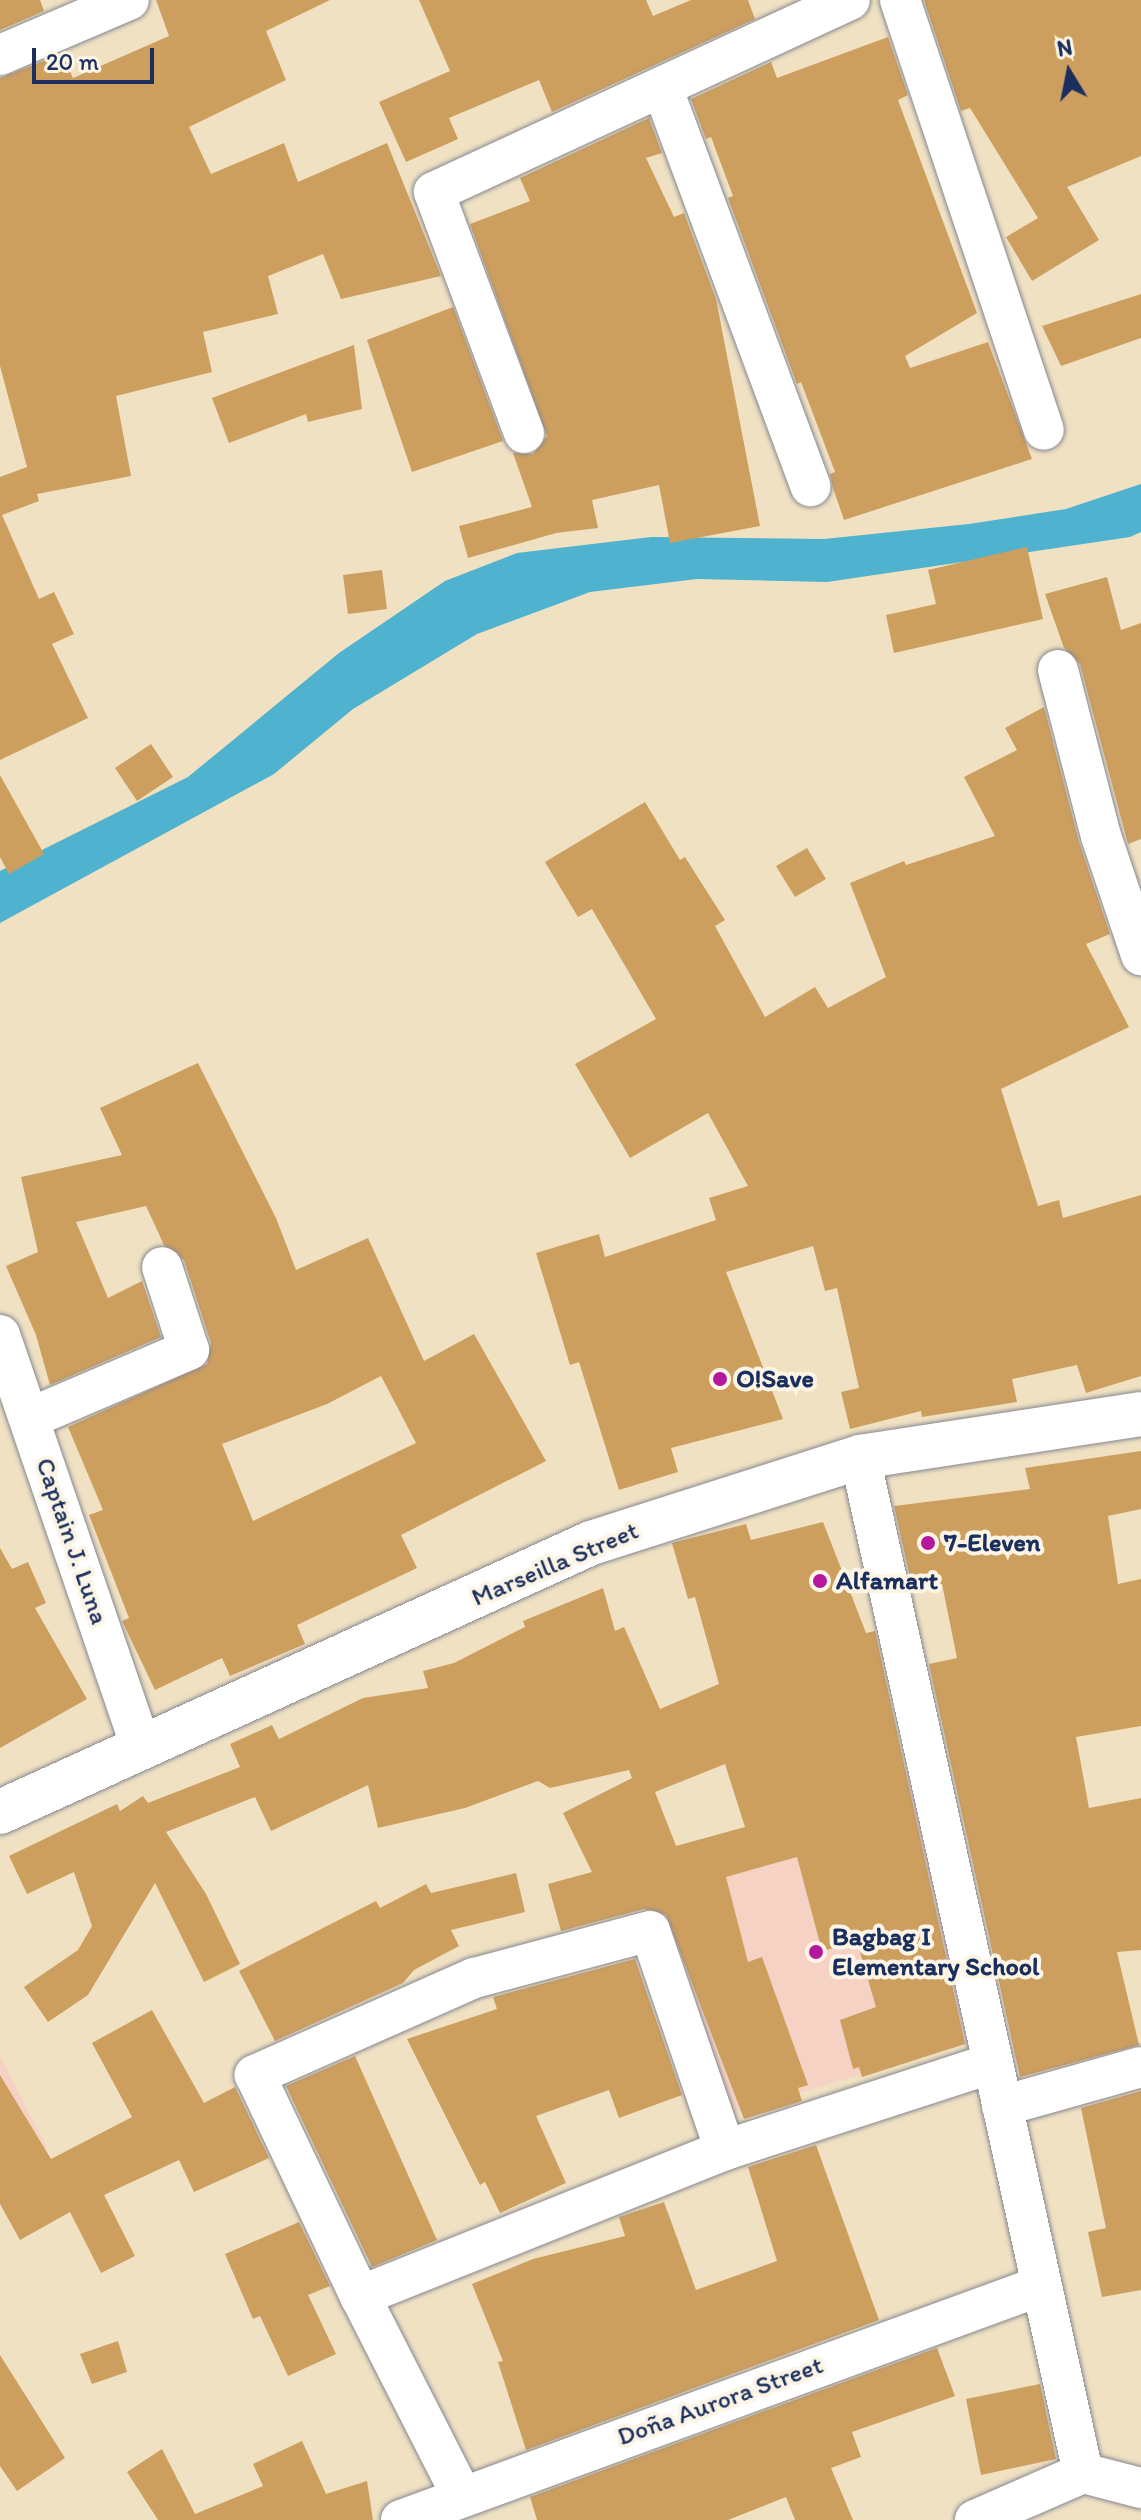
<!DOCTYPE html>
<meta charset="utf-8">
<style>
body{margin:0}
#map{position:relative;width:1141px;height:2520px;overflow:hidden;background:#f0e1c3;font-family:Itim,sans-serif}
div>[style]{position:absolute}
.built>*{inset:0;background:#f5d2c3}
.water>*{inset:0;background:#4fb2ce}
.building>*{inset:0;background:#cd9f5f}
.roads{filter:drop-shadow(0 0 2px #868890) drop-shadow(0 0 2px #868890)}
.minor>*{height:40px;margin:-20px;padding:0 20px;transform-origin:20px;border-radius:20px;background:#fff}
.major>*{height:44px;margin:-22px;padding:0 22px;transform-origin:22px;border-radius:22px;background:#fff}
.dots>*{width:22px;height:22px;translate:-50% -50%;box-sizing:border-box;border:4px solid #fcf5e5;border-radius:50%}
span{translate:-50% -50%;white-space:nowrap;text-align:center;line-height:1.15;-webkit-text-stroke:8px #fcf5e5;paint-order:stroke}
.poi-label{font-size:26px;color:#1b2f5e;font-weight:700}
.left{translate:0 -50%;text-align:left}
.street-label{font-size:26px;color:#1b2f5e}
.north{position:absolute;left:1029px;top:32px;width:80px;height:80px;-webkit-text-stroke:6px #fcf5e5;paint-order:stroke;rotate:350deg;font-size:22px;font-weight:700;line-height:32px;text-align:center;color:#1b2f5e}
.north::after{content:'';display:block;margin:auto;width:28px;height:36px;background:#1b2f5e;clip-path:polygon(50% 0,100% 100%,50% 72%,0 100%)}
.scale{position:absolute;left:32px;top:48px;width:122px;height:36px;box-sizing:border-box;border:4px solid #1b2f5e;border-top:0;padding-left:10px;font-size:24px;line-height:28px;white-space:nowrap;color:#1b2f5e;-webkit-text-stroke:6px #fcf5e5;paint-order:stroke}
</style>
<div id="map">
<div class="built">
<div style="clip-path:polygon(914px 1769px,973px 2042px,733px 2112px,646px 1862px)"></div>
<div style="clip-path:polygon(0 2056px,47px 2148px,0 2176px)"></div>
</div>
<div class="water">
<div style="clip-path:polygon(1141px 484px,1141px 532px,1130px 537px,827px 582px,697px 579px,590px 592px,477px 634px,353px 709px,274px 774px,0 923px,0 871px,188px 777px,339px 653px,445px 581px,517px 553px,651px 537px,824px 539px,969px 524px,1066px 509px)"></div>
</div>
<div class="building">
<div style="clip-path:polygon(0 0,40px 0,44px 11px,0 30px)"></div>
<div style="clip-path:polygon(156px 0,330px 0,266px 31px,286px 80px,189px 127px,211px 174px,284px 143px,298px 182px,387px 143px,441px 276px,341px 299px,323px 254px,268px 276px,278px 314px,203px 332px,212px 372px,116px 396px,131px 476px,37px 494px,39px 501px,2px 515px,39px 599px,54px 592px,74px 634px,52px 644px,88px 718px,0 760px,0 477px,27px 467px,0 366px,0 78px,62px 54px,73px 78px,169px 36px)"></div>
<div style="clip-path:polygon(419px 0,646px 0,653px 16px,691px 0,748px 0,755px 19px,552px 112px,539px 80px,449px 118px,458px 139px,406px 162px,379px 102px,450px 71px)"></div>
<div style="clip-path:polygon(924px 0,1141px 0,1141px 156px,1067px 187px,1099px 240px,1032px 281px,1006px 237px,1038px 218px,970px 108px,961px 111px)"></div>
<div style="clip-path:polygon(888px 37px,908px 95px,898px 100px,977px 313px,905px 356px,910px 368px,988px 342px,1032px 459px,844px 520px,833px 488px,830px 474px,835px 472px,801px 382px,797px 384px,728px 198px,733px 196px,711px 137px,706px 139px,691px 99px,771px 62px,777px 78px)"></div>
<div style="clip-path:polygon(649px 118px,662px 153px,646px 158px,674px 217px,684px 213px,716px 299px,760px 526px,670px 543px,659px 485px,592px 500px,598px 528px,556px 533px,468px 558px,459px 526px,532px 507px,513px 453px,533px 454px,547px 436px,470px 224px,530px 201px,520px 178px)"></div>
<div style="clip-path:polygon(1141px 294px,1141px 338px,1061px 366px,1042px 326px)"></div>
<div style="clip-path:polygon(453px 307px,503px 441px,412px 472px,367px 340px)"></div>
<div style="clip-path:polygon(354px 345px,362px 409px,308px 422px,306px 414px,229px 443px,212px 398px)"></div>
<div style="clip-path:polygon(1027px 547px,1043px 619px,894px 653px,886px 615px,936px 604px,928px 570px)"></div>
<div style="clip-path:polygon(382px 570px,387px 609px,348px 614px,343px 575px)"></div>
<div style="clip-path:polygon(1107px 577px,1121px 630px,1141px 623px,1141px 839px,1128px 844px,1080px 664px,1064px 648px,1045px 594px)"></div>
<div style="clip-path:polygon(1044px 707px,1079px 842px,1110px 934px,1086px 944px,1129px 1027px,1001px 1089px,1038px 1206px,1059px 1200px,1063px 1218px,1141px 1195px,1141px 1376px,1086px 1393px,1077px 1365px,1012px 1379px,1017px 1402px,922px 1417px,921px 1411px,850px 1429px,841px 1392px,859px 1388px,837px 1288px,825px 1291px,813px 1246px,726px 1272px,783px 1419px,671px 1448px,678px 1472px,619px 1490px,579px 1362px,570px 1365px,536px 1253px,599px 1234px,605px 1257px,716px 1220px,709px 1198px,748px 1186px,708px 1113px,630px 1158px,575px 1064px,656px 1019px,592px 909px,578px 917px,545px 862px,645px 802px,680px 860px,685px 857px,725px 920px,715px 926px,765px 1017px,815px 987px,828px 1008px,886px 977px,850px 883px,904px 861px,906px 865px,995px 836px,964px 777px,1017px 750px,1005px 728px)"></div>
<div style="clip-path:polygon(151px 744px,173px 777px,137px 801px,115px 768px)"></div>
<div style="clip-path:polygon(0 775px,44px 854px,9px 874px,0 857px)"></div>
<div style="clip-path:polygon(807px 848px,826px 879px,795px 897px,776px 866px)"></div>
<div style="clip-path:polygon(evenodd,198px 1063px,276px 1218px,296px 1270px,368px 1238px,424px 1361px,474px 1334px,546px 1461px,401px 1535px,417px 1568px,297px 1625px,305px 1644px,230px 1676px,222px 1658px,155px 1690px,122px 1621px,129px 1618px,89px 1515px,103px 1510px,68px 1427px,207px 1364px,211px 1343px,184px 1260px,164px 1245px,146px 1206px,76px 1222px,108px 1298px,142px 1281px,161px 1337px,50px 1385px,36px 1335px,6px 1266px,38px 1252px,21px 1177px,122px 1155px,100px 1108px,198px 1063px,381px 1376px,416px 1443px,253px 1521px,222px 1444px,327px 1404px,381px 1376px)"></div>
<div style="clip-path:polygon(1141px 1451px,1141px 1509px,1108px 1516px,1118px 1584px,1141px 1579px,1141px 1726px,1076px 1737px,1089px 1808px,1141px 1798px,1141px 1950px,1117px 1952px,1139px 2045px,1020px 2077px,929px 1664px,957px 1658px,942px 1584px,913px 1590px,894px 1506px,1030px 1489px,1025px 1468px)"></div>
<div style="clip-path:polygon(evenodd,823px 1522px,866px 1633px,875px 1631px,965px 2044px,862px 2077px,859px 2067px,853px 2069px,840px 2020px,876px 2007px,857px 1942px,822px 1951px,797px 1857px,726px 1877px,748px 1962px,762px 1957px,808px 2085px,798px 2088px,802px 2101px,744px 2119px,666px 1915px,644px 1909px,561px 1931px,548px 1884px,592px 1872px,563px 1813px,632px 1778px,629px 1770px,550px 1788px,538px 1781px,465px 1808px,378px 1828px,368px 1785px,271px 1831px,255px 1797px,166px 1832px,206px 1894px,240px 1964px,204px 1982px,155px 1883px,88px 1995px,48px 2022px,24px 1987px,78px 1950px,92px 1926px,74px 1872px,27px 1894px,9px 1856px,117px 1804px,120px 1811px,143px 1796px,148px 1803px,240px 1767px,230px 1744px,272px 1725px,279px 1739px,363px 1698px,428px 1688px,423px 1671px,454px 1663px,525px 1627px,523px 1621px,603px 1588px,615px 1631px,624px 1627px,660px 1709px,719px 1684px,695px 1597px,688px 1599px,672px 1543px,746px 1524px,751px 1540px,823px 1522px,725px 1764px,745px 1827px,676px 1846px,655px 1792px,725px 1764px)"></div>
<div style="clip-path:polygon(0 1548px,12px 1569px,28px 1562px,46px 1603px,35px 1608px,87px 1699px,0 1748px)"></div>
<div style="clip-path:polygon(516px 1873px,525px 1912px,451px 1930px,459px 1946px,414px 1970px,403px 1983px,275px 2041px,239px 1971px,376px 1901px,380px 1908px,426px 1884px,431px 1893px)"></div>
<div style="clip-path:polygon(635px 1959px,682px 2095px,619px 2118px,609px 2090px,536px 2116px,566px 2183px,500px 2213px,485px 2182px,480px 2185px,407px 2039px,497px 2009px,493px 1997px)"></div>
<div style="clip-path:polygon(152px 2010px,204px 2103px,235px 2087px,269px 2158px,194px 2192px,179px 2160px,104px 2195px,135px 2256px,101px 2273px,70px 2212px,20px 2240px,0 2204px,0 2075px,51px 2159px,132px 2117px,92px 2043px)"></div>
<div style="clip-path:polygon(355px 2056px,437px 2240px,372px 2267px,286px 2086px)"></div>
<div style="clip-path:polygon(1141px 2091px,1141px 2290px,1102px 2297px,1088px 2232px,1106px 2228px,1081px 2108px)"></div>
<div style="clip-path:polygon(816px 2145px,879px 2320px,526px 2450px,498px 2362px,503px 2361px,472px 2284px,533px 2259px,625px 2236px,619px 2217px,664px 2202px,696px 2290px,777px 2261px,748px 2167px)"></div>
<div style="clip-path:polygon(299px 2222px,330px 2286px,308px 2295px,336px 2354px,288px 2376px,260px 2316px,253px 2319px,225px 2254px)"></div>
<div style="clip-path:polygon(118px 2341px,127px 2372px,92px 2384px,80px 2354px)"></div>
<div style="clip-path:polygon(937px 2348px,955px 2396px,852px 2432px,861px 2457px,831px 2468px,853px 2520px,795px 2520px,786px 2497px,728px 2520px,537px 2520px,530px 2497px)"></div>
<div style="clip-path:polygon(0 2355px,65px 2458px,17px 2491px,0 2466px)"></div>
<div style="clip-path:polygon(1040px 2384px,1056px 2459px,981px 2475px,966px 2399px)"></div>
<div style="clip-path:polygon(302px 2441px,326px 2494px,367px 2481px,373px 2520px,158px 2520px,127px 2472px,162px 2449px,195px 2514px,263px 2486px,253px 2464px)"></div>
</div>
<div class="roads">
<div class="minor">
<div style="left:900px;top:0;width:453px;rotate:71.5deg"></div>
<div style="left:0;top:55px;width:140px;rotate:-23.1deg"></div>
<div style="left:662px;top:87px;width:426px;rotate:69.6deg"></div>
<div style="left:524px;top:433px;width:257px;rotate:-110.5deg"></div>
<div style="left:434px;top:192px;width:458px;rotate:-24.8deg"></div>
<div style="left:1058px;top:670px;width:171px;rotate:75.5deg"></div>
<div style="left:1101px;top:836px;width:126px;rotate:71.4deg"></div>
<div style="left:0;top:1335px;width:438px;rotate:71.1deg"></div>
<div style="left:30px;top:1418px;width:173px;rotate:-23.2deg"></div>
<div style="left:189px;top:1350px;width:87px;rotate:-108deg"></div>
<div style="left:860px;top:1457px;width:1040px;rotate:77.62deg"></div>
<div style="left:1083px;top:2473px;width:60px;rotate:14.5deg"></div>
<div style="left:1002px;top:2106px;width:144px;rotate:-15.7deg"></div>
<div style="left:725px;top:2150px;width:231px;rotate:-108.9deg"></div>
<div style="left:650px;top:1931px;width:182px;rotate:165deg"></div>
<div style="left:474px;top:1978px;width:240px;rotate:156.1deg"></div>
<div style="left:255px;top:2075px;width:245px;rotate:64.6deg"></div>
<div style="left:360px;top:2296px;width:393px;rotate:-21.8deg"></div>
<div style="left:725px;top:2150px;width:281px;rotate:-18deg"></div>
<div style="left:360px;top:2296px;width:222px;rotate:63deg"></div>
<div style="left:401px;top:2520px;width:680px;rotate:-20.11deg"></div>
<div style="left:975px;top:2520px;width:118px;rotate:-23.5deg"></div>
</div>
<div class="major">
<div style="left:0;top:1812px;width:649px;rotate:-24.47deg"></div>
<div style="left:591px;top:1543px;width:282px;rotate:-17.7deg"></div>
<div style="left:860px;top:1457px;width:284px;rotate:-8.7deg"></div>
</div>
</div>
<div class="dots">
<div style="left:720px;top:1379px;background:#b5179e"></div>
<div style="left:928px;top:1543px;background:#b5179e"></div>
<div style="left:820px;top:1581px;background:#b5179e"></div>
<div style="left:816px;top:1952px;background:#b5179e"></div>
</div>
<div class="poi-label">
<span class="left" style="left:736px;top:1379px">O!Save</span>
<span class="left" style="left:944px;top:1543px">7-Eleven</span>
<span class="left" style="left:836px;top:1581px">Alfamart</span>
<span class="left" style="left:832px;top:1952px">Bagbag I<br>Elementary School</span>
</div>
<div class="street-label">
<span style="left:72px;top:1541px;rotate:71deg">Captain J. Luna</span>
<span style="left:555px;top:1564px;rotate:-23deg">Marseilla Street</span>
<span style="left:720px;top:2401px;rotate:-20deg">Doña Aurora Street</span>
</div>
<div class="north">N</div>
<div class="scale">20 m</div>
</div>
